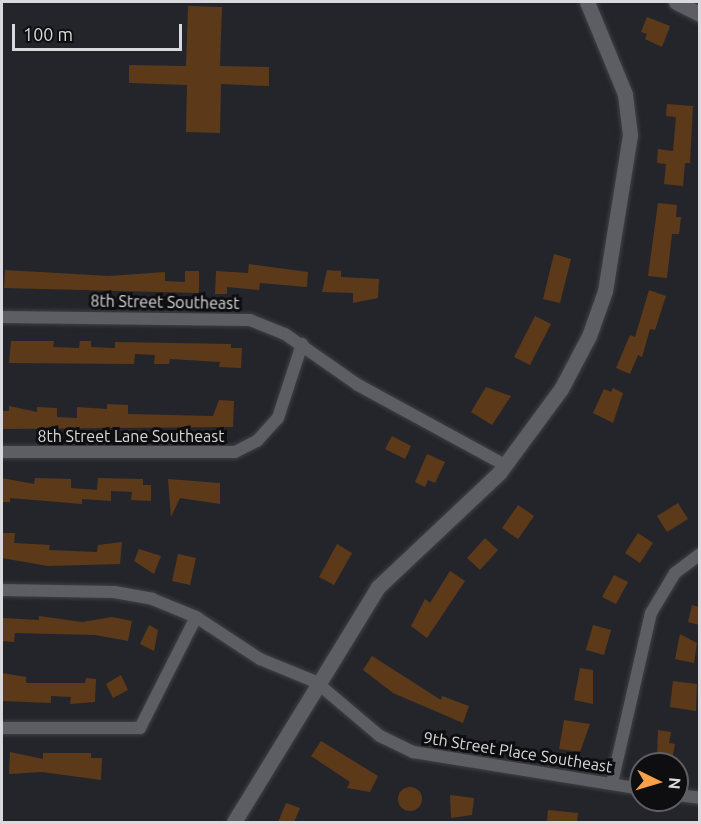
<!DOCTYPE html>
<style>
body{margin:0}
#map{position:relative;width:701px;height:824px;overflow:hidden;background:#24252b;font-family:Ubuntu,sans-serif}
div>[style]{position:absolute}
.building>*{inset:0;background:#5c3a19}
.round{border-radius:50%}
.roads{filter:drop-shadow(0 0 2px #3f3f44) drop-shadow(0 0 2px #3f3f44)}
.minor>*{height:12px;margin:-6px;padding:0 6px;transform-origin:6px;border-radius:6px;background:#5d5d64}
.tertiary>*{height:15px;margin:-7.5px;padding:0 7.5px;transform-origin:7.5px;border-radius:7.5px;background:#5d5d64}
span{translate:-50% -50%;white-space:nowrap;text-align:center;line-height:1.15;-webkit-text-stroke:6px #0e0e11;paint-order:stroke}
.street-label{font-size:16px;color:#d9d9dd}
.frame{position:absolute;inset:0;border:3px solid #d9d9dd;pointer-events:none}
.north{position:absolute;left:629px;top:752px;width:60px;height:60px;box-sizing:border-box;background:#0e0e11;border:2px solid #5f5f63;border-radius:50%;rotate:95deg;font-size:16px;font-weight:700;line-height:24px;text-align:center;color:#d9d9dd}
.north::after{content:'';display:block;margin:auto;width:21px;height:27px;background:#f7a14a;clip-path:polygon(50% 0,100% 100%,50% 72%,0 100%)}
.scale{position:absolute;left:12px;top:24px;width:170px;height:27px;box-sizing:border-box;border:3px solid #d9d9dd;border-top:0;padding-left:8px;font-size:18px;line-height:21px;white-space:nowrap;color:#d9d9dd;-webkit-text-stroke:4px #0e0e11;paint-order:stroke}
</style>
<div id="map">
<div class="building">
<div style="clip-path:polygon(188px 6px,222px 7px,220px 66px,269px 67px,269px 86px,221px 84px,220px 133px,186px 132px,187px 85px,129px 83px,129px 65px,186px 66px)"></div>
<div style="clip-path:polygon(647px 17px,670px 26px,662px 47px,645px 39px,647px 34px,641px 32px)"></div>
<div style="clip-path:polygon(667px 104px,693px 106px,690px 163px,685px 163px,683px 186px,664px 184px,666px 164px,657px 163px,658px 149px,673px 151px,676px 117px,666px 116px)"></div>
<div style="clip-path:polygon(658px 203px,677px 205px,676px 217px,681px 217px,679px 234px,672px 234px,667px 278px,648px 276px)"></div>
<div style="clip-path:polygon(554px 254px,571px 259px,560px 303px,543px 299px)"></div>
<div style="clip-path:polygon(249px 264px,308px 272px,307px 287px,260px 283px,259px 290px,227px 287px,227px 294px,215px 294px,216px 271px,248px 273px)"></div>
<div style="clip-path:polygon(5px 270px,109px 276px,165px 272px,165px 281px,185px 282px,185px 271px,199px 271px,199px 293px,4px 288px)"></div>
<div style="clip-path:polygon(327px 270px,341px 271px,341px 277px,379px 279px,378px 298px,353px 303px,353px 293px,322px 292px)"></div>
<div style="clip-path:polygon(649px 290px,666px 296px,655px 330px,650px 329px,642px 357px,638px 355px,630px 374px,616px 368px,630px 335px,635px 337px)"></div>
<div style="clip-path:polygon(535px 316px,551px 324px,530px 365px,514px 357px)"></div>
<div style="clip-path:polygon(11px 341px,54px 341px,53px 347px,79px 348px,80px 341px,91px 341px,91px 347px,115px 348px,115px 342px,231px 344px,231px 348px,242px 348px,241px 368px,219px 367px,220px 362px,170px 359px,169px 364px,154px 364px,155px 355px,135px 354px,134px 364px,9px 363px)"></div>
<div style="clip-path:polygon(486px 387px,511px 396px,492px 425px,471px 412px)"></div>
<div style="clip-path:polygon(613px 388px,623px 393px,613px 423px,593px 413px,604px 389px,611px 392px)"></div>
<div style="clip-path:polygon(219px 400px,234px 401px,233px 427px,2px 429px,2px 411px,9px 411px,9px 406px,37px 412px,37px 407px,57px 408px,57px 417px,77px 418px,77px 407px,107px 409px,107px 404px,128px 405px,128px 414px,213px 416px)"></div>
<div style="clip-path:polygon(392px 436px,411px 446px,405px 459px,385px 449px)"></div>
<div style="clip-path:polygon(427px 454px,445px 462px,435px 483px,428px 480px,425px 487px,415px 482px)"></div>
<div style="clip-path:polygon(2px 478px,34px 484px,35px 478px,71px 479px,71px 488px,97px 490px,98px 478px,143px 479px,143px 485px,151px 485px,151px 501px,131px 500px,132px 492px,111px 491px,111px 501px,82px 499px,82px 504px,10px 498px,10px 502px,2px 502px)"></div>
<div style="clip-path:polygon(168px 479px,220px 483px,220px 504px,180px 498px,171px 517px)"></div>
<div style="clip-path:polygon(678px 503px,688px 519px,667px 532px,657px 516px)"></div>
<div style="clip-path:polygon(518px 505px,534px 516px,518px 539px,502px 528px)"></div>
<div style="clip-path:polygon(2px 533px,15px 533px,14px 543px,50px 545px,49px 550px,97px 552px,98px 545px,122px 542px,120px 564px,48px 566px,2px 558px)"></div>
<div style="clip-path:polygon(638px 533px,653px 543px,640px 563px,625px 553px)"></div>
<div style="clip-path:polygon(485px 538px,498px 550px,480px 570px,467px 558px)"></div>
<div style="clip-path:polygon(337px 544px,352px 553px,334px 585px,319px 577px)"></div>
<div style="clip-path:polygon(139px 549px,161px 556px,154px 574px,134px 561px)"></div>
<div style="clip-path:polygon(178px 554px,196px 558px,190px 585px,172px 581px)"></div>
<div style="clip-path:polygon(450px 571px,465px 581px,427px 638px,411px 626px,425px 599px,430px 603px)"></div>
<div style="clip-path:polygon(614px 575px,628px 582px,616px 604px,602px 597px)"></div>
<div style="clip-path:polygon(692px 605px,699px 607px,699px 625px,688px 622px)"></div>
<div style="clip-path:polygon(39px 616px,82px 622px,112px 617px,132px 621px,128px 641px,95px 635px,15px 633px,14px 642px,2px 641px,2px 618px,39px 620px)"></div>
<div style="clip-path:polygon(149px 625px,158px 630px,154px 651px,140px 644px)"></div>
<div style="clip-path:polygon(593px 625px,611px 630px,604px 655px,586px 650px)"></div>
<div style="clip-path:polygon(680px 634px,697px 643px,694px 663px,675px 659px)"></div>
<div style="clip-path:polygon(372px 656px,441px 700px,442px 696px,469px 706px,463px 723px,393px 693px,363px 670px)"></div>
<div style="clip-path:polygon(580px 668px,593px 670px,593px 704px,574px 700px)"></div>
<div style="clip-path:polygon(2px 673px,26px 677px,26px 683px,85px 683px,86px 678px,96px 679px,95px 702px,70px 704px,71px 697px,51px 696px,51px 703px,2px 701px)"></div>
<div style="clip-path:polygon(121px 675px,128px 690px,113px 698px,106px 684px)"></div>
<div style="clip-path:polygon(673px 681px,697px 684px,696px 711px,670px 707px)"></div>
<div style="clip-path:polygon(564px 720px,590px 724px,580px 752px,559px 749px)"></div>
<div style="clip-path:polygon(658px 730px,671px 732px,669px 743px,675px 744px,671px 764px,660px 764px,661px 757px,657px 756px)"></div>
<div style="clip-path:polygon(321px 741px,378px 776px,370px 792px,347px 788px,350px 782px,311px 756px)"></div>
<div style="clip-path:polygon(10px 752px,43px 759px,43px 753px,91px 753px,91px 758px,102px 758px,101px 780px,42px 772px,9px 774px)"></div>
<div class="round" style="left:398px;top:787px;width:24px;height:24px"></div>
<div style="clip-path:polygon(450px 795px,474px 798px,472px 815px,451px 818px)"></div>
<div style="clip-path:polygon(286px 803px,300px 808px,294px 822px,278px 822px)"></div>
<div style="clip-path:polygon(548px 810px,578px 813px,577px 822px,547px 822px)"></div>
</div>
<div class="roads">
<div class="minor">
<div style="left:2px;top:317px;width:248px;rotate:0.7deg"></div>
<div style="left:250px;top:320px;width:38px;rotate:22deg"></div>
<div style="left:285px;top:334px;width:89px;rotate:34.9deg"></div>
<div style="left:358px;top:385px;width:167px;rotate:28.6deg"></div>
<div style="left:2px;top:452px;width:233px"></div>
<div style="left:235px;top:452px;width:25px;rotate:-27deg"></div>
<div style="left:257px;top:441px;width:31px;rotate:-48deg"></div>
<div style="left:278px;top:418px;width:78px;rotate:-72deg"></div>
<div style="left:2px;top:590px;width:112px;rotate:1deg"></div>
<div style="left:114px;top:592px;width:39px;rotate:10deg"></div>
<div style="left:152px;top:599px;width:48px;rotate:22.2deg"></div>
<div style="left:196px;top:617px;width:77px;rotate:33.3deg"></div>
<div style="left:260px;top:659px;width:61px;rotate:22.3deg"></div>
<div style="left:316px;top:682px;width:84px;rotate:40.2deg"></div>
<div style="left:380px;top:736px;width:37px;rotate:26deg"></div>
<div style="left:413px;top:752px;width:231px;rotate:9.2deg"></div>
<div style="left:2px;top:728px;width:138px"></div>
<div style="left:140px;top:728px;width:124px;rotate:-63.2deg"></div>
<div style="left:612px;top:783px;width:174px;rotate:-77.1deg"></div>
<div style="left:651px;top:613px;width:47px;rotate:-59deg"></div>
<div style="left:675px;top:573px;width:31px;rotate:-37deg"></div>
<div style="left:677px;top:795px;width:23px;rotate:7deg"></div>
</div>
<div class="tertiary">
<div style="left:676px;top:2px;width:27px;rotate:27deg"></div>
<div style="left:234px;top:822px;width:276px;rotate:-58.5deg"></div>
<div style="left:378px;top:587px;width:166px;rotate:-43.3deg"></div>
<div style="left:499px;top:473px;width:104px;rotate:-53.6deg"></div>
<div style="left:561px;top:389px;width:60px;rotate:-62.2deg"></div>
<div style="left:589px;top:336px;width:48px;rotate:-70.4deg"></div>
<div style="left:605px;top:291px;width:158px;rotate:-80.9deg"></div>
<div style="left:630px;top:135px;width:41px;rotate:-97deg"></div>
<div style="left:625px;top:94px;width:100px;rotate:-112.4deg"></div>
</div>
</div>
<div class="street-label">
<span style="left:165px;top:302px;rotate:1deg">8th Street Southeast</span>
<span style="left:131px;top:436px">8th Street Lane Southeast</span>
<span style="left:518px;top:752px;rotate:9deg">9th Street Place Southeast</span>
</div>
<div class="frame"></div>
<div class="north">N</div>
<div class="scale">100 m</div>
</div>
